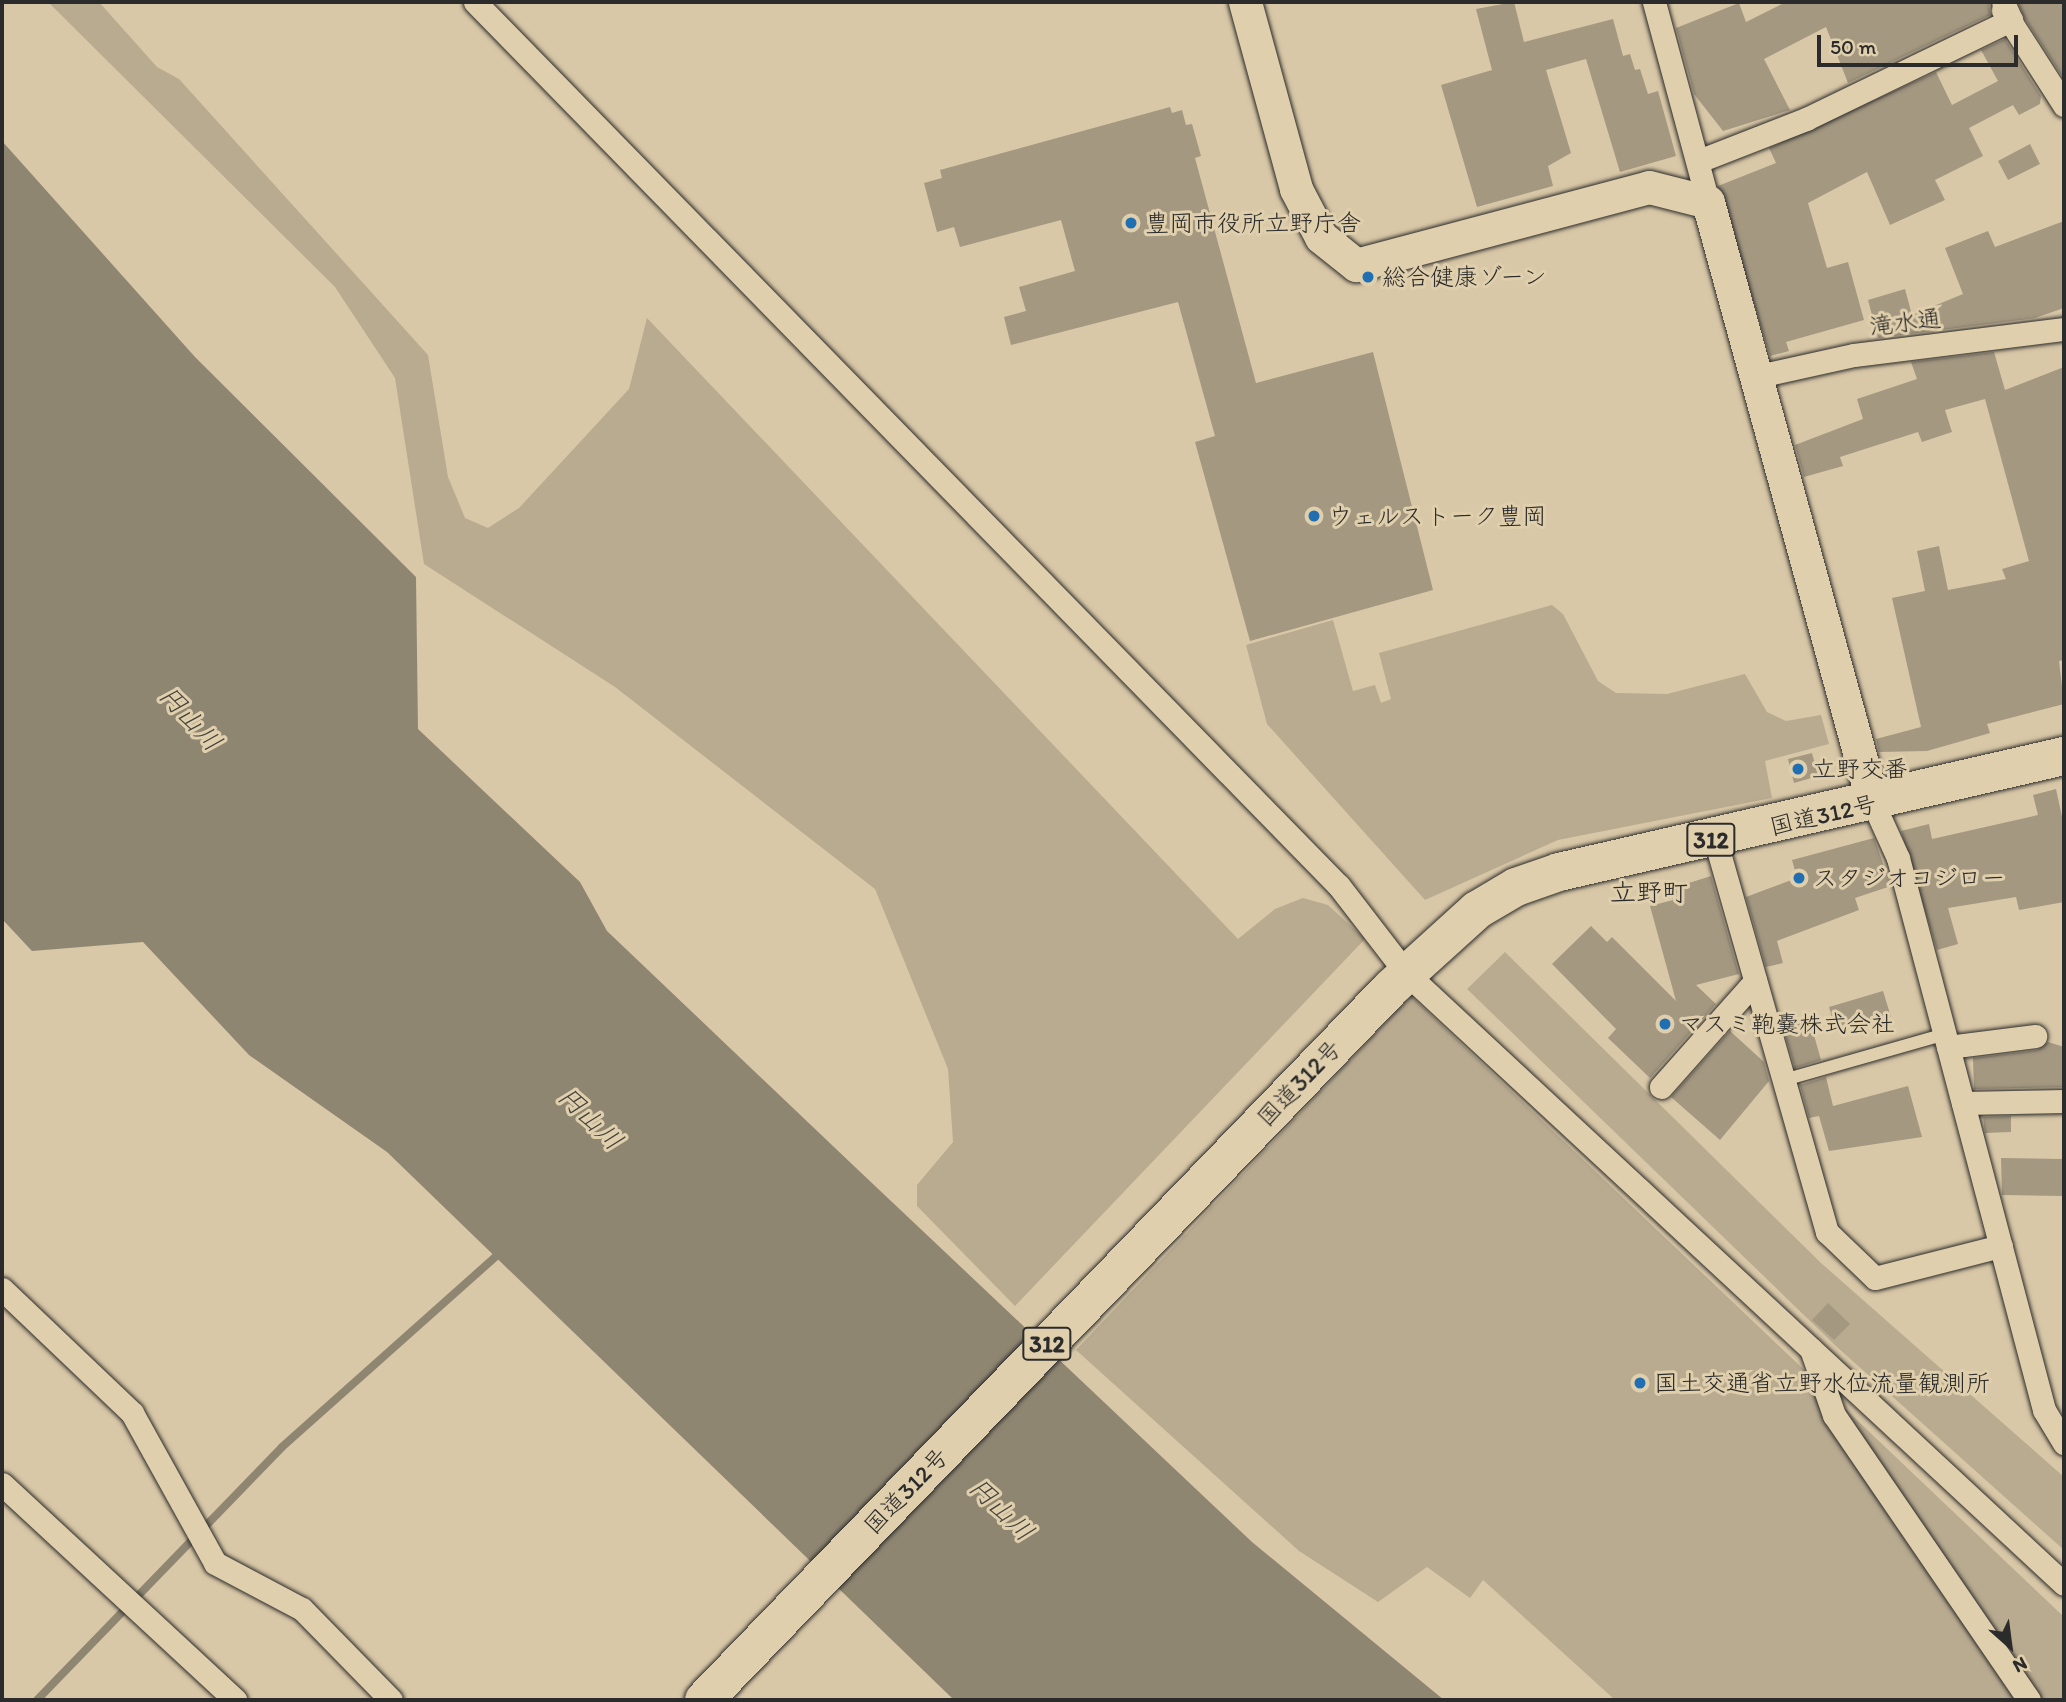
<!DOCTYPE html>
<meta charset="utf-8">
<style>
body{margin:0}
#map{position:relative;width:2066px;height:1702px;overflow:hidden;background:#d9c8a7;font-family:Itim,"Klee One",sans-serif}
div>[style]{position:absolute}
.green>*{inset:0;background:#b9ab90}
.water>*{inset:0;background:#8f8672}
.stream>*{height:8px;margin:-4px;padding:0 4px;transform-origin:4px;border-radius:4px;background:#8f8672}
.building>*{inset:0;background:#a49881}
.roads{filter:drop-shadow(0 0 2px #2b2b2b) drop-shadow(0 0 2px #2b2b2b)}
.lane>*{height:12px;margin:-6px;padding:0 6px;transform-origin:6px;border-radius:6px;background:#e0cfac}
.street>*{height:23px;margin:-11.5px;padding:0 11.5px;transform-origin:11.5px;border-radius:11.5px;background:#e0cfac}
.secondary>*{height:33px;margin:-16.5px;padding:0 16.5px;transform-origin:16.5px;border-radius:16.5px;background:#e0cfac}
.highway>*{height:38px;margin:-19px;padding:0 19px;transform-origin:19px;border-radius:19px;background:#e0cfac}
.dots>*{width:19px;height:19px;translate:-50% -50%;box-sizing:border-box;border:4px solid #e0cfac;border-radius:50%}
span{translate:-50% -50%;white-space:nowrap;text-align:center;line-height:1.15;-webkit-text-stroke:6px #e0cfac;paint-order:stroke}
.shield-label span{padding:2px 5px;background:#e0cfac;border:2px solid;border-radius:5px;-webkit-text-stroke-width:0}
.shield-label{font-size:23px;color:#2b2b2b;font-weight:700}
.poi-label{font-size:24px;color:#2b2b2b}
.left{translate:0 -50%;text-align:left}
.street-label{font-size:24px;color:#2b2b2b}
.water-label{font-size:26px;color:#44423d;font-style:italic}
.neighbourhood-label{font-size:26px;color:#2b2b2b}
.frame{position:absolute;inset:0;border:4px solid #2b2b2b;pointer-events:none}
.north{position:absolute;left:1975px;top:1611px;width:70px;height:70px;-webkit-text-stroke:5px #e0cfac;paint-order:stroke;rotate:152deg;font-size:19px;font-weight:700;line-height:28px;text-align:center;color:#2b2b2b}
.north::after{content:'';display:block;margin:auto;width:24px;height:32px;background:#2b2b2b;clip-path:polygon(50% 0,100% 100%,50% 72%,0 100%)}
.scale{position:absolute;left:1817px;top:35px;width:201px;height:32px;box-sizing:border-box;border:4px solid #2b2b2b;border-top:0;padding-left:9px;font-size:21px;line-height:24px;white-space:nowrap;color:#2b2b2b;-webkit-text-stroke:5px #e0cfac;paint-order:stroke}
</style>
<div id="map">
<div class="green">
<div style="clip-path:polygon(48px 2px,99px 2px,157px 67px,179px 79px,428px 355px,448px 477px,465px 518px,488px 528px,519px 508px,629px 389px,647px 318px,1238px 939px,1275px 909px,1303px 898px,1328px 905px,1365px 939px,1015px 1306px,917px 1206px,917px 1185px,953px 1142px,948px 1069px,875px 889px,615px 687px,424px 564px,395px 378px,335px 287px)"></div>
<div style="clip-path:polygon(1552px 605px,1563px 614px,1598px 681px,1616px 693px,1667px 694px,1745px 674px,1767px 712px,1786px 721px,1821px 715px,1829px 744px,1765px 761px,1772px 798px,1558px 840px,1425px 900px,1267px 724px,1246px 645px,1333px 620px,1353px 691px,1375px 685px,1381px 703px,1391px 699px,1379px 653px)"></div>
<div style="clip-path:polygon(1505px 952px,1821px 1263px,2064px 1477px,2064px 1550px,1837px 1347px,1467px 989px)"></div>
<div style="clip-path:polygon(1411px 996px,2064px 1617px,2064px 1700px,1615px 1700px,1483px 1580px,1470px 1598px,1427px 1567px,1378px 1602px,1299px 1551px,1076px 1350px)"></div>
</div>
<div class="water">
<div style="clip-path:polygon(2px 141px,195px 357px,416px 577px,418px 729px,580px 882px,607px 931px,855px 1167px,1252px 1542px,1444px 1700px,954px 1700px,387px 1152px,249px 1055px,143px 942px,32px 951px,2px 919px)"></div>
</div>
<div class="stream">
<div style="left:37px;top:1700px;width:352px;rotate:-45.9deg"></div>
<div style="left:282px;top:1447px;width:295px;rotate:-41.7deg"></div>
</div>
<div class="building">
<div style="clip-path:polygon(1514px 2px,1524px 42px,1613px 19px,1623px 56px,1630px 54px,1635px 70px,1640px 69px,1648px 94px,1658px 91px,1676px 156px,1620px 172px,1586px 59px,1546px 70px,1571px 153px,1548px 166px,1553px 186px,1477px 207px,1441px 85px,1492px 70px,1476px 9px)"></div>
<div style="clip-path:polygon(1786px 2px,1989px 2px,1990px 15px,1848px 83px,1826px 27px,1764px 59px,1790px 110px,1723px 131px,1694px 94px,1676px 28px,1739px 3px,1746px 22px)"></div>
<div style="clip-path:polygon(2018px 2px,2064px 2px,2064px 79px,2024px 17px)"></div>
<div style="clip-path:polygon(2005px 39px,2041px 96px,2040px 104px,2019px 115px,2013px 105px,1969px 128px,1983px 156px,1935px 180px,1945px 200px,1890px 225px,1867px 172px,1808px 203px,1827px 268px,1848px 262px,1864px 320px,1786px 342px,1789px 351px,1770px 356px,1718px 186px,1776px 163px,1769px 148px,1936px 72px,1952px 105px,1998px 81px,1981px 50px)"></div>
<div style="clip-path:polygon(1170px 107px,1172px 113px,1182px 110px,1186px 125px,1192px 124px,1201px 156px,1195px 158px,1256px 383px,1373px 352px,1433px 590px,1250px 641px,1195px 442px,1215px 436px,1178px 302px,1011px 345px,1004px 317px,1026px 311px,1019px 287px,1075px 271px,1061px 220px,960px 247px,954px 227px,937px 232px,924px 183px,942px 178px,940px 170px)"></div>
<div style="clip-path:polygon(2030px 144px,2040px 164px,2008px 180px,1998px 161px)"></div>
<div style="clip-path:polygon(2064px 221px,2064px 308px,2035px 318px,1878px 338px,1868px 300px,1905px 289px,1912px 315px,1963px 294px,1945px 248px,1988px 231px,1995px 247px)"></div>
<div style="clip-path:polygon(1994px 352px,2005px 390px,2064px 367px,2064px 660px,2059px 661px,2064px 704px,1987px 724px,1990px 733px,1927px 751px,1879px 752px,1876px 739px,1921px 727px,1892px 598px,1925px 591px,1917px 551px,1939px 546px,1948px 590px,2006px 579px,2002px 569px,2029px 561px,1985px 399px,1945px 410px,1952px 432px,1922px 442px,1918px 432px,1840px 457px,1843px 466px,1804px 477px,1795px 445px,1863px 419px,1857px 399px,1917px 379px,1911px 362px)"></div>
<div style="clip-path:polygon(1812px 753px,1818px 776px,1794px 783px,1788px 759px)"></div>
<div style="clip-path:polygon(2056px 789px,2064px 826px,2064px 902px,2019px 910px,2016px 897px,1948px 908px,1958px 944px,1937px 950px,1901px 831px,1929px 824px,1932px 839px,2038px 815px,2033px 795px)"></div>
<div style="clip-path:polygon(1874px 838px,1891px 886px,1855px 898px,1859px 910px,1777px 941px,1783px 963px,1766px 967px,1746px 897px,1797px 878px,1792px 860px)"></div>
<div style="clip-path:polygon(1711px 876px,1739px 974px,1696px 985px,1716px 1004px,1650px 1078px,1608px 1038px,1616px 1029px,1552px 964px,1591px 926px,1607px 942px,1612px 937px,1676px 1001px,1650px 906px,1673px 900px,1670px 889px)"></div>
<div style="clip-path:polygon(1883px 991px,1891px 1017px,1836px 1032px,1829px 1007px)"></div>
<div style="clip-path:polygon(1810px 1021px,1821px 1060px,1795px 1068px,1783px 1028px)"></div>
<div style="clip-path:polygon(1730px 1031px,1764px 1062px,1769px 1081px,1720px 1140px,1671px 1097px)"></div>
<div style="clip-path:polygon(2048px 1042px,2064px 1047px,2064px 1087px,1974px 1089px,1973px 1058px,2037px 1050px)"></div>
<div style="clip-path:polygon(1826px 1077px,1833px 1106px,1908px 1086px,1922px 1137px,1829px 1151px,1819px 1116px,1809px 1118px,1800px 1085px)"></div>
<div style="clip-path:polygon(2011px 1116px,2011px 1132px,1985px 1133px,1983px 1117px)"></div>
<div style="clip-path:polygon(2001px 1158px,2064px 1159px,2063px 1196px,2002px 1195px)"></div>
<div style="clip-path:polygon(1828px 1303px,1850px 1324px,1834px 1340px,1812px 1320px)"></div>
</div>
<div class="roads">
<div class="lane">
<div style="left:1784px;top:1080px;width:167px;rotate:-15.9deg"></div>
</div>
<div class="street">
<div style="left:475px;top:2px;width:1236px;rotate:45.66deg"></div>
<div style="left:1339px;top:886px;width:110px;rotate:52.4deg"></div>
<div style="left:1406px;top:973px;width:898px;rotate:42.88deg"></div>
<div style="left:1654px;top:2px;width:207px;rotate:74.9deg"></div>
<div style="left:2003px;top:10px;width:113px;rotate:57.3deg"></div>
<div style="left:1701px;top:160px;width:113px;rotate:-21.3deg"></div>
<div style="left:1806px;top:119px;width:228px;rotate:-25.8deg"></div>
<div style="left:2011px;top:20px;width:20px;rotate:-114deg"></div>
<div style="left:1754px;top:377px;width:102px;rotate:-12.4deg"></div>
<div style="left:1854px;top:355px;width:212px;rotate:-7.1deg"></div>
<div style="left:1873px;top:803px;width:60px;rotate:65.6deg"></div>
<div style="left:1898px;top:858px;width:571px;rotate:75.18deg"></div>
<div style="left:2044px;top:1410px;width:39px;rotate:59deg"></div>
<div style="left:1715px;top:839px;width:409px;rotate:74.1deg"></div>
<div style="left:1827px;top:1232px;width:66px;rotate:43.8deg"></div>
<div style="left:1875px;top:1278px;width:130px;rotate:-14.3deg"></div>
<div style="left:1948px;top:1047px;width:88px;rotate:-7.2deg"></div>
<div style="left:1661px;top:1087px;width:142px;rotate:-48.4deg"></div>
<div style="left:1963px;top:1103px;width:101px;rotate:-1.1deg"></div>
<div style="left:2px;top:1289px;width:180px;rotate:43.6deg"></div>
<div style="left:132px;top:1413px;width:171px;rotate:61deg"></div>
<div style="left:215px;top:1563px;width:98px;rotate:27.9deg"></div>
<div style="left:302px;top:1609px;width:127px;rotate:45.6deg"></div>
<div style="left:1811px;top:1349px;width:70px;rotate:70.8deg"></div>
<div style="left:1834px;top:1415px;width:345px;rotate:55.6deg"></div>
<div style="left:2px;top:1484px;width:318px;rotate:42.8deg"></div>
</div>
<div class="secondary">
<div style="left:1245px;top:2px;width:194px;rotate:74.7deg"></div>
<div style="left:1296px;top:189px;width:54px;rotate:62.5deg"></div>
<div style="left:1321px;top:237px;width:45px;rotate:38.7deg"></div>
<div style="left:1356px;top:265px;width:303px;rotate:-14.9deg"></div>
<div style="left:1649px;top:187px;width:61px;rotate:14.3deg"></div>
<div style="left:1708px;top:202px;width:623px;rotate:74.65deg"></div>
</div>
<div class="highway">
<div style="left:704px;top:1700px;width:989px;rotate:-46.02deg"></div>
<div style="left:1391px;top:988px;width:116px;rotate:-42.2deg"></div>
<div style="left:1477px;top:910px;width:45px;rotate:-30.5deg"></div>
<div style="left:1516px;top:887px;width:46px;rotate:-19.2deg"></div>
<div style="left:1559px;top:872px;width:518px;rotate:-12.94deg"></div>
</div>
</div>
<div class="dots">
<div style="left:1131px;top:223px;background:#1f6fb2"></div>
<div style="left:1368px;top:277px;background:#1f6fb2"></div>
<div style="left:1314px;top:516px;background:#1f6fb2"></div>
<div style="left:1798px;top:769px;background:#1f6fb2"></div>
<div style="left:1799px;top:878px;background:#1f6fb2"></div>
<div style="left:1665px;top:1024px;background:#1f6fb2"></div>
<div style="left:1640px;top:1383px;background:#1f6fb2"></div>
</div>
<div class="shield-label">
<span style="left:1711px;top:840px">312</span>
<span style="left:1047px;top:1344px">312</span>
</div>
<div class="poi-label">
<span class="left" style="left:1145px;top:223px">豊岡市役所立野庁舎</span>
<span class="left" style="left:1382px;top:277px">総合健康ゾーン</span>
<span class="left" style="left:1328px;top:516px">ウェルストーク豊岡</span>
<span class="left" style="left:1812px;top:769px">立野交番</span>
<span class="left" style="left:1813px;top:878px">スタジオコジロー</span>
<span class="left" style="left:1679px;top:1024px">マスミ鞄嚢株式会社</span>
<span class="left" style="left:1654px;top:1383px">国土交通省立野水位流量観測所</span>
</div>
<div class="street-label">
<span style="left:1905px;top:322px;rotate:-7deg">滝水通</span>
<span style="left:1823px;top:815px;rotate:-13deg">国道312号</span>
<span style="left:1299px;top:1083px;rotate:-46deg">国道312号</span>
<span style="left:906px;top:1491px;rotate:-46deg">国道312号</span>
</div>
<div class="water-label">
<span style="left:190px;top:719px;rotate:47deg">円山川</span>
<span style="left:590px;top:1119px;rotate:44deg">円山川</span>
<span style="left:1001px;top:1510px;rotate:44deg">円山川</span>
</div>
<div class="neighbourhood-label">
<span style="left:1649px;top:893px">立野町</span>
</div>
<div class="frame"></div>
<div class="north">N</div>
<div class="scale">50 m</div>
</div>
